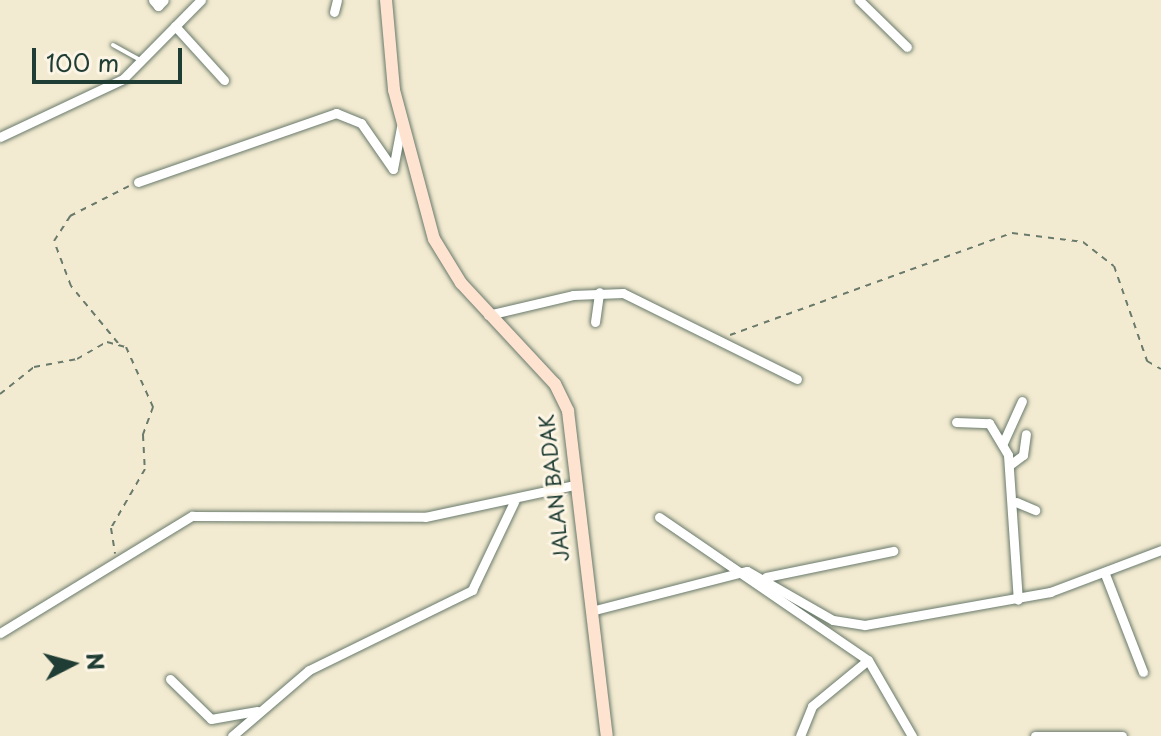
<!DOCTYPE html>
<style>
body{margin:0}
#map{position:relative;width:1161px;height:736px;overflow:hidden;background:#f3ebd1;font-family:"Playpen Sans",sans-serif}
div>[style]{position:absolute}
.path>*{height:2px;margin-top:-1px;transform-origin:0;background:repeating-linear-gradient(90deg,#697a6b 0 6px,transparent 0 12px)}
.roads{filter:drop-shadow(0 0 2px #697a6b) drop-shadow(0 0 2px #697a6b)}
.lane>*{height:4px;margin:-2px;padding:0 2px;transform-origin:2px;border-radius:2px;background:#fff}
.street>*{height:9px;margin:-4.5px;padding:0 4.5px;transform-origin:4.5px;border-radius:4.5px;background:#fff}
.secondary>*{height:12px;margin:-6px;padding:0 6px;transform-origin:6px;border-radius:6px;background:#fee3d1}
span{translate:-50% -50%;white-space:nowrap;text-align:center;line-height:1.15;-webkit-text-stroke:6px #fcf5e5;paint-order:stroke}
.street-label{font-size:20px;color:#1f3d34}
.north{position:absolute;left:32px;top:624px;width:80px;height:80px;-webkit-text-stroke:6px #fcf5e5;paint-order:stroke;rotate:84deg;font-size:22px;font-weight:700;line-height:32px;text-align:center;color:#1f3d34}
.north::after{content:'';display:block;margin:auto;width:28px;height:36px;background:#1f3d34;clip-path:polygon(50% 0,100% 100%,50% 72%,0 100%)}
.scale{position:absolute;left:32px;top:48px;width:150px;height:36px;box-sizing:border-box;border:4px solid #1f3d34;border-top:0;padding-left:10px;font-size:24px;line-height:28px;white-space:nowrap;color:#1f3d34;-webkit-text-stroke:6px #fcf5e5;paint-order:stroke}
</style>
<div id="map">
<div class="path">
<div style="left:730px;top:335px;width:300px;rotate:-19.9deg"></div>
<div style="left:1012px;top:233px;width:72px;rotate:7.2deg"></div>
<div style="left:1083px;top:242px;width:39px;rotate:38deg"></div>
<div style="left:1114px;top:266px;width:101px;rotate:70.8deg"></div>
<div style="left:1147px;top:361px;width:16px;rotate:30deg"></div>
<div style="left:118px;top:343px;width:74px;rotate:-129.5deg"></div>
<div style="left:71px;top:286px;width:48px;rotate:-110.7deg"></div>
<div style="left:54px;top:241px;width:30px;rotate:-57deg"></div>
<div style="left:70px;top:216px;width:66px;rotate:-27deg"></div>
<div style="left:0;top:394px;width:43px;rotate:-38.5deg"></div>
<div style="left:34px;top:367px;width:44px;rotate:-10.5deg"></div>
<div style="left:77px;top:359px;width:34px;rotate:-30deg"></div>
<div style="left:107px;top:342px;width:20px;rotate:15deg"></div>
<div style="left:126px;top:347px;width:66px;rotate:65.8deg"></div>
<div style="left:153px;top:407px;width:30px;rotate:110deg"></div>
<div style="left:143px;top:435px;width:34px;rotate:87deg"></div>
<div style="left:145px;top:469px;width:68px;rotate:120deg"></div>
<div style="left:111px;top:528px;width:26px;rotate:81deg"></div>
</div>
<div class="roads">
<div class="lane">
<div style="left:113px;top:45px;width:31px;rotate:29deg"></div>
</div>
<div class="street">
<div style="left:153px;top:0;width:8px;rotate:50deg"></div>
<div style="left:158px;top:6px;width:8px;rotate:-45deg"></div>
<div style="left:859px;top:0;width:67px;rotate:44.4deg"></div>
<div style="left:334px;top:12px;width:12px;rotate:-76deg"></div>
<div style="left:175px;top:26px;width:73px;rotate:47.8deg"></div>
<div style="left:0;top:137px;width:136px;rotate:-25.2deg"></div>
<div style="left:123px;top:79px;width:111px;rotate:-45.4deg"></div>
<div style="left:138px;top:182px;width:210px;rotate:-19.2deg"></div>
<div style="left:336px;top:113px;width:27px;rotate:22deg"></div>
<div style="left:361px;top:123px;width:56px;rotate:55.2deg"></div>
<div style="left:393px;top:169px;width:43px;rotate:-79.2deg"></div>
<div style="left:488px;top:315px;width:87px;rotate:-13.2deg"></div>
<div style="left:573px;top:295px;width:50px;rotate:-2.3deg"></div>
<div style="left:623px;top:293px;width:194px;rotate:26.3deg"></div>
<div style="left:595px;top:322px;width:30px;rotate:-82deg"></div>
<div style="left:956px;top:422px;width:33px;rotate:2deg"></div>
<div style="left:989px;top:423px;width:37px;rotate:59deg"></div>
<div style="left:1008px;top:455px;width:145px;rotate:86.1deg"></div>
<div style="left:1003px;top:443px;width:46px;rotate:-65.7deg"></div>
<div style="left:1011px;top:464px;width:15px;rotate:-37deg"></div>
<div style="left:1023px;top:455px;width:21px;rotate:-82deg"></div>
<div style="left:1016px;top:502px;width:21px;rotate:23deg"></div>
<div style="left:659px;top:517px;width:253px;rotate:34.4deg"></div>
<div style="left:868px;top:660px;width:88px;rotate:59.9deg"></div>
<div style="left:1105px;top:574px;width:105px;rotate:68.8deg"></div>
<div style="left:766px;top:577px;width:130px;rotate:-11.6deg"></div>
<div style="left:591px;top:611px;width:161px;rotate:-14.4deg"></div>
<div style="left:747px;top:571px;width:99px;rotate:29.7deg"></div>
<div style="left:833px;top:620px;width:32px;rotate:9deg"></div>
<div style="left:865px;top:625px;width:188px;rotate:-10.1deg"></div>
<div style="left:1050px;top:592px;width:119px;rotate:-20.7deg"></div>
<div style="left:0;top:633px;width:225px;rotate:-31.4deg"></div>
<div style="left:192px;top:516px;width:233px;rotate:0.2deg"></div>
<div style="left:425px;top:517px;width:152px;rotate:-12.1deg"></div>
<div style="left:170px;top:679px;width:57px;rotate:44.3deg"></div>
<div style="left:211px;top:719px;width:47px;rotate:-9.9deg"></div>
<div style="left:232px;top:736px;width:101px;rotate:-40.6deg"></div>
<div style="left:309px;top:670px;width:182px;rotate:-26.1deg"></div>
<div style="left:472px;top:590px;width:98px;rotate:-64.5deg"></div>
<div style="left:800px;top:736px;width:32px;rotate:-68deg"></div>
<div style="left:812px;top:706px;width:72px;rotate:-39.4deg"></div>
<div style="left:1035px;top:736px;width:87px"></div>
</div>
<div class="secondary">
<div style="left:386px;top:0;width:90px;rotate:84.9deg"></div>
<div style="left:394px;top:90px;width:154px;rotate:75deg"></div>
<div style="left:434px;top:239px;width:52px;rotate:58.5deg"></div>
<div style="left:461px;top:283px;width:138px;rotate:47.1deg"></div>
<div style="left:555px;top:384px;width:30px;rotate:64deg"></div>
<div style="left:568px;top:411px;width:327px;rotate:83.2deg"></div>
</div>
</div>
<div class="street-label">
<span style="left:554px;top:488px;rotate:-96deg">JALAN BADAK</span>
</div>
<div class="north">N</div>
<div class="scale">100 m</div>
</div>
